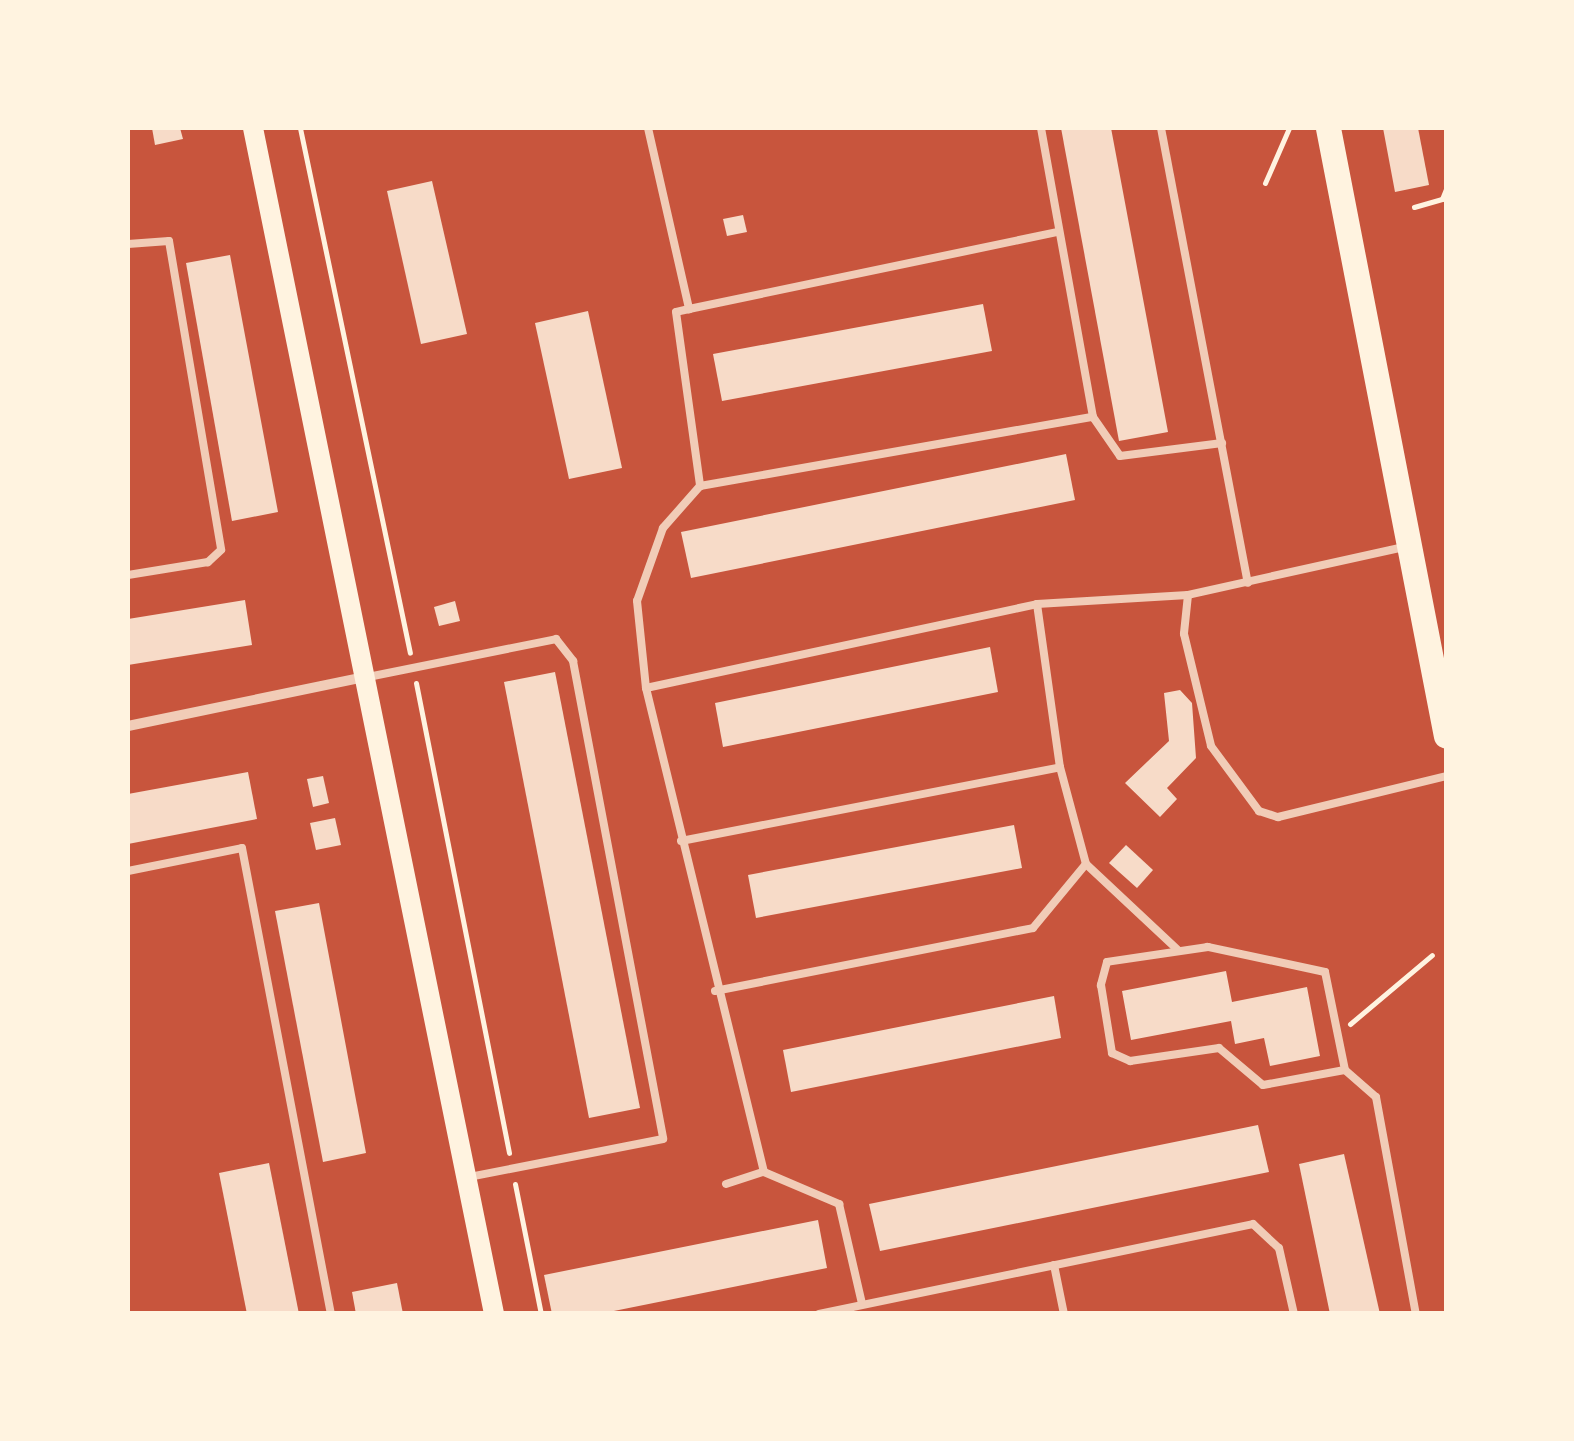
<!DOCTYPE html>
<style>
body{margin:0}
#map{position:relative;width:1574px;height:1441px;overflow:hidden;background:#c8553d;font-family:Spectral,serif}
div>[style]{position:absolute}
.building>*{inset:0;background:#f7dbc8}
.path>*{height:5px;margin:-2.5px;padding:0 2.5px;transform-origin:2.5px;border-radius:2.5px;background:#fff3e0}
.service>*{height:8px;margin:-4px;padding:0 4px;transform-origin:4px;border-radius:4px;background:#f1ccb7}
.minor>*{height:10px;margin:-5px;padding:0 5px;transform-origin:5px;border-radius:5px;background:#f1ccb7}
.secondary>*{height:20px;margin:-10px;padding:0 10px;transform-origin:10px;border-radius:10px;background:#fff3e0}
.trunk>*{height:25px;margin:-12.5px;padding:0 12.5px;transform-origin:12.5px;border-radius:12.5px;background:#fff3e0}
span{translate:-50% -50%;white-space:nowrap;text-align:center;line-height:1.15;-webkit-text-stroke:8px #fff3e0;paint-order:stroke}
.frame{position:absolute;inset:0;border:130px solid #fff3e0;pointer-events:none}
</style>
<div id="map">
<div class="building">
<div style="clip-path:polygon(152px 128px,180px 128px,183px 139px,155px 145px)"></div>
<div style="clip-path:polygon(1061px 128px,1111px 128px,1168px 432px,1119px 441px)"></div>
<div style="clip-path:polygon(1383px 128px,1418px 128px,1429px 185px,1395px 192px)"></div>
<div style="clip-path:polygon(432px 181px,467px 334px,421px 344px,387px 191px)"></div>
<div style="clip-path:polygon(743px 215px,747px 232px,727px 236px,723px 219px)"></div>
<div style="clip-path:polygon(230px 255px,278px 512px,232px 521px,186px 263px)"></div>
<div style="clip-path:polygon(983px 304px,992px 351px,722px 401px,713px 354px)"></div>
<div style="clip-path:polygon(588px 311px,622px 468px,569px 479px,535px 323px)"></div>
<div style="clip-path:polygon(1066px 454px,1075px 500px,691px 578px,681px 532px)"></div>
<div style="clip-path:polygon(245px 600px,252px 645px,128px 665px,128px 619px)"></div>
<div style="clip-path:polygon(455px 601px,460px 621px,439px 626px,434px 607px)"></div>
<div style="clip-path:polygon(990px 647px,998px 692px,723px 747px,715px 703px)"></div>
<div style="clip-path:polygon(555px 672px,640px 1108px,589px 1118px,504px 682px)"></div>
<div style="clip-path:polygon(1180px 690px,1192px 703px,1196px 758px,1167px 788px,1177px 799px,1160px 817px,1125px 783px,1169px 741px,1164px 693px)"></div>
<div style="clip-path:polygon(248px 772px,257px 819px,128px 844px,128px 794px)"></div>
<div style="clip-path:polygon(323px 776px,329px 803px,313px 807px,307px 779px)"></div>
<div style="clip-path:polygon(335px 818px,341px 845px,316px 850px,310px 823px)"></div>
<div style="clip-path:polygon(1014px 825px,1022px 868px,756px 918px,748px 875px)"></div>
<div style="clip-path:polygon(1126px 845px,1153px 870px,1137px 888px,1109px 863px)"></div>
<div style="clip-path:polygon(319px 903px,366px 1153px,323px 1162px,275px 911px)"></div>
<div style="clip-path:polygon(1226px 971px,1232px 1002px,1307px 987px,1320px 1056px,1270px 1066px,1264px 1038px,1235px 1044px,1231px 1021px,1131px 1040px,1122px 991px)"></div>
<div style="clip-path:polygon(1054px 996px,1061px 1038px,791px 1092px,783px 1050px)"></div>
<div style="clip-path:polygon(1258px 1125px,1269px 1172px,880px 1251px,869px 1204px)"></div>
<div style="clip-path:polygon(1344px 1154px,1380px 1314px,1330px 1314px,1299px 1164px)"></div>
<div style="clip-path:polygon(269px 1163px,299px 1314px,247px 1314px,219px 1173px)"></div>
<div style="clip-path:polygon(818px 1220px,827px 1268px,599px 1314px,552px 1314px,544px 1275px)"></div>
<div style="clip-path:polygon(397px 1283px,403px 1314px,356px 1314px,352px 1292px)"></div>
</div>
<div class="path">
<div style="left:300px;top:128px;width:536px;rotate:78.17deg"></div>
<div style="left:1265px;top:183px;width:60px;rotate:-66.4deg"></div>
<div style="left:1414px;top:207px;width:29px;rotate:-16deg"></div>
<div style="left:1442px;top:199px;width:11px;rotate:-68deg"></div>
<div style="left:416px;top:683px;width:479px;rotate:78.8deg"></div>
<div style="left:1350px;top:1024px;width:107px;rotate:-40.1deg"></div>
<div style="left:515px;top:1184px;width:133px;rotate:78.7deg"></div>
</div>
<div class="service">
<div style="left:648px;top:128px;width:186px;rotate:77.2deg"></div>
<div style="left:689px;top:309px;width:13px;rotate:167deg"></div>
<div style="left:676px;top:312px;width:176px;rotate:82.1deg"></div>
<div style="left:700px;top:486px;width:56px;rotate:131.4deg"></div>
<div style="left:663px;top:528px;width:77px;rotate:109.6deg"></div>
<div style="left:637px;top:601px;width:87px;rotate:84.1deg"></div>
<div style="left:646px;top:688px;width:498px;rotate:76.3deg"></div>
<div style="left:764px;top:1172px;width:82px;rotate:23.1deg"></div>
<div style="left:839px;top:1204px;width:103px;rotate:77deg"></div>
<div style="left:1041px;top:128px;width:294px;rotate:79.8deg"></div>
<div style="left:1093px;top:417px;width:47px;rotate:55.3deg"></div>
<div style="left:1120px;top:456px;width:103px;rotate:-7.3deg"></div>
<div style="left:1161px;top:128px;width:463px;rotate:79.2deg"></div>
<div style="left:128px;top:244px;width:41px;rotate:-4.2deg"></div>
<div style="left:169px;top:241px;width:313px;rotate:80.4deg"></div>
<div style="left:221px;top:550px;width:18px;rotate:137deg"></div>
<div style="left:208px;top:562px;width:81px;rotate:170.8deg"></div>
<div style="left:689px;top:309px;width:378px;rotate:-11.8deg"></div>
<div style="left:700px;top:486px;width:399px;rotate:-10deg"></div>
<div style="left:1404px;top:547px;width:221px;rotate:167.5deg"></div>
<div style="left:1188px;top:595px;width:39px;rotate:96deg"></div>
<div style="left:1184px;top:634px;width:115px;rotate:76.4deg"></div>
<div style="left:1211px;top:746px;width:81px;rotate:53.6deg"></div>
<div style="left:1259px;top:811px;width:20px;rotate:18deg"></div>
<div style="left:1278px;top:817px;width:173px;rotate:-13.7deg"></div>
<div style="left:1037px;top:604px;width:165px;rotate:82deg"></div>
<div style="left:1060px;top:767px;width:100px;rotate:75deg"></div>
<div style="left:1086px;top:864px;width:126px;rotate:43.1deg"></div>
<div style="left:368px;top:677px;width:192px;rotate:-11.4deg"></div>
<div style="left:556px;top:639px;width:28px;rotate:52deg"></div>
<div style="left:573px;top:661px;width:486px;rotate:79.3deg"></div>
<div style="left:663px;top:1139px;width:197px;rotate:168.9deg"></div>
<div style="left:646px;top:688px;width:400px;rotate:-12.1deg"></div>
<div style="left:1037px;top:604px;width:151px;rotate:-3.4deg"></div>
<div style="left:681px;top:841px;width:386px;rotate:-11deg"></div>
<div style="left:128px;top:871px;width:116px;rotate:-11.4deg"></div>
<div style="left:242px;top:848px;width:474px;rotate:79.2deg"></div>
<div style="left:715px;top:991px;width:324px;rotate:-11.2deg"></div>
<div style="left:1033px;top:928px;width:83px;rotate:-50.4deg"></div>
<div style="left:1345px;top:1070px;width:100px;rotate:-101.5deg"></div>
<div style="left:1325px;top:972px;width:120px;rotate:-167.9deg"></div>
<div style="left:1208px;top:947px;width:102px;rotate:171.6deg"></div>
<div style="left:1107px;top:962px;width:24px;rotate:105deg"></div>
<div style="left:1101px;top:985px;width:69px;rotate:80.8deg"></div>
<div style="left:1112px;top:1053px;width:20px;rotate:24deg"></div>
<div style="left:1130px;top:1061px;width:90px;rotate:-8.3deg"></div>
<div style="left:1219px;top:1048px;width:57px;rotate:40.1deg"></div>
<div style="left:1263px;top:1085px;width:83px;rotate:-10.4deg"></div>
<div style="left:1345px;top:1070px;width:41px;rotate:41.1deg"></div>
<div style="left:1376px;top:1097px;width:221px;rotate:79.6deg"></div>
<div style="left:726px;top:1184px;width:40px;rotate:-18deg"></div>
<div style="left:1054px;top:1265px;width:50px;rotate:78.5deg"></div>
<div style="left:819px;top:1314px;width:443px;rotate:-11.7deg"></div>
<div style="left:1253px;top:1224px;width:35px;rotate:43deg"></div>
<div style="left:1279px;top:1248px;width:68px;rotate:77.2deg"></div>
</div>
<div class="minor">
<div style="left:128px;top:726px;width:241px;rotate:-11.7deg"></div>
</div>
<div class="secondary">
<div style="left:253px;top:128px;width:1210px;rotate:78.51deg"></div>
</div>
<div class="trunk">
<div style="left:1328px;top:128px;width:619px;rotate:79.02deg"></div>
</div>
<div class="frame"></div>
</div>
